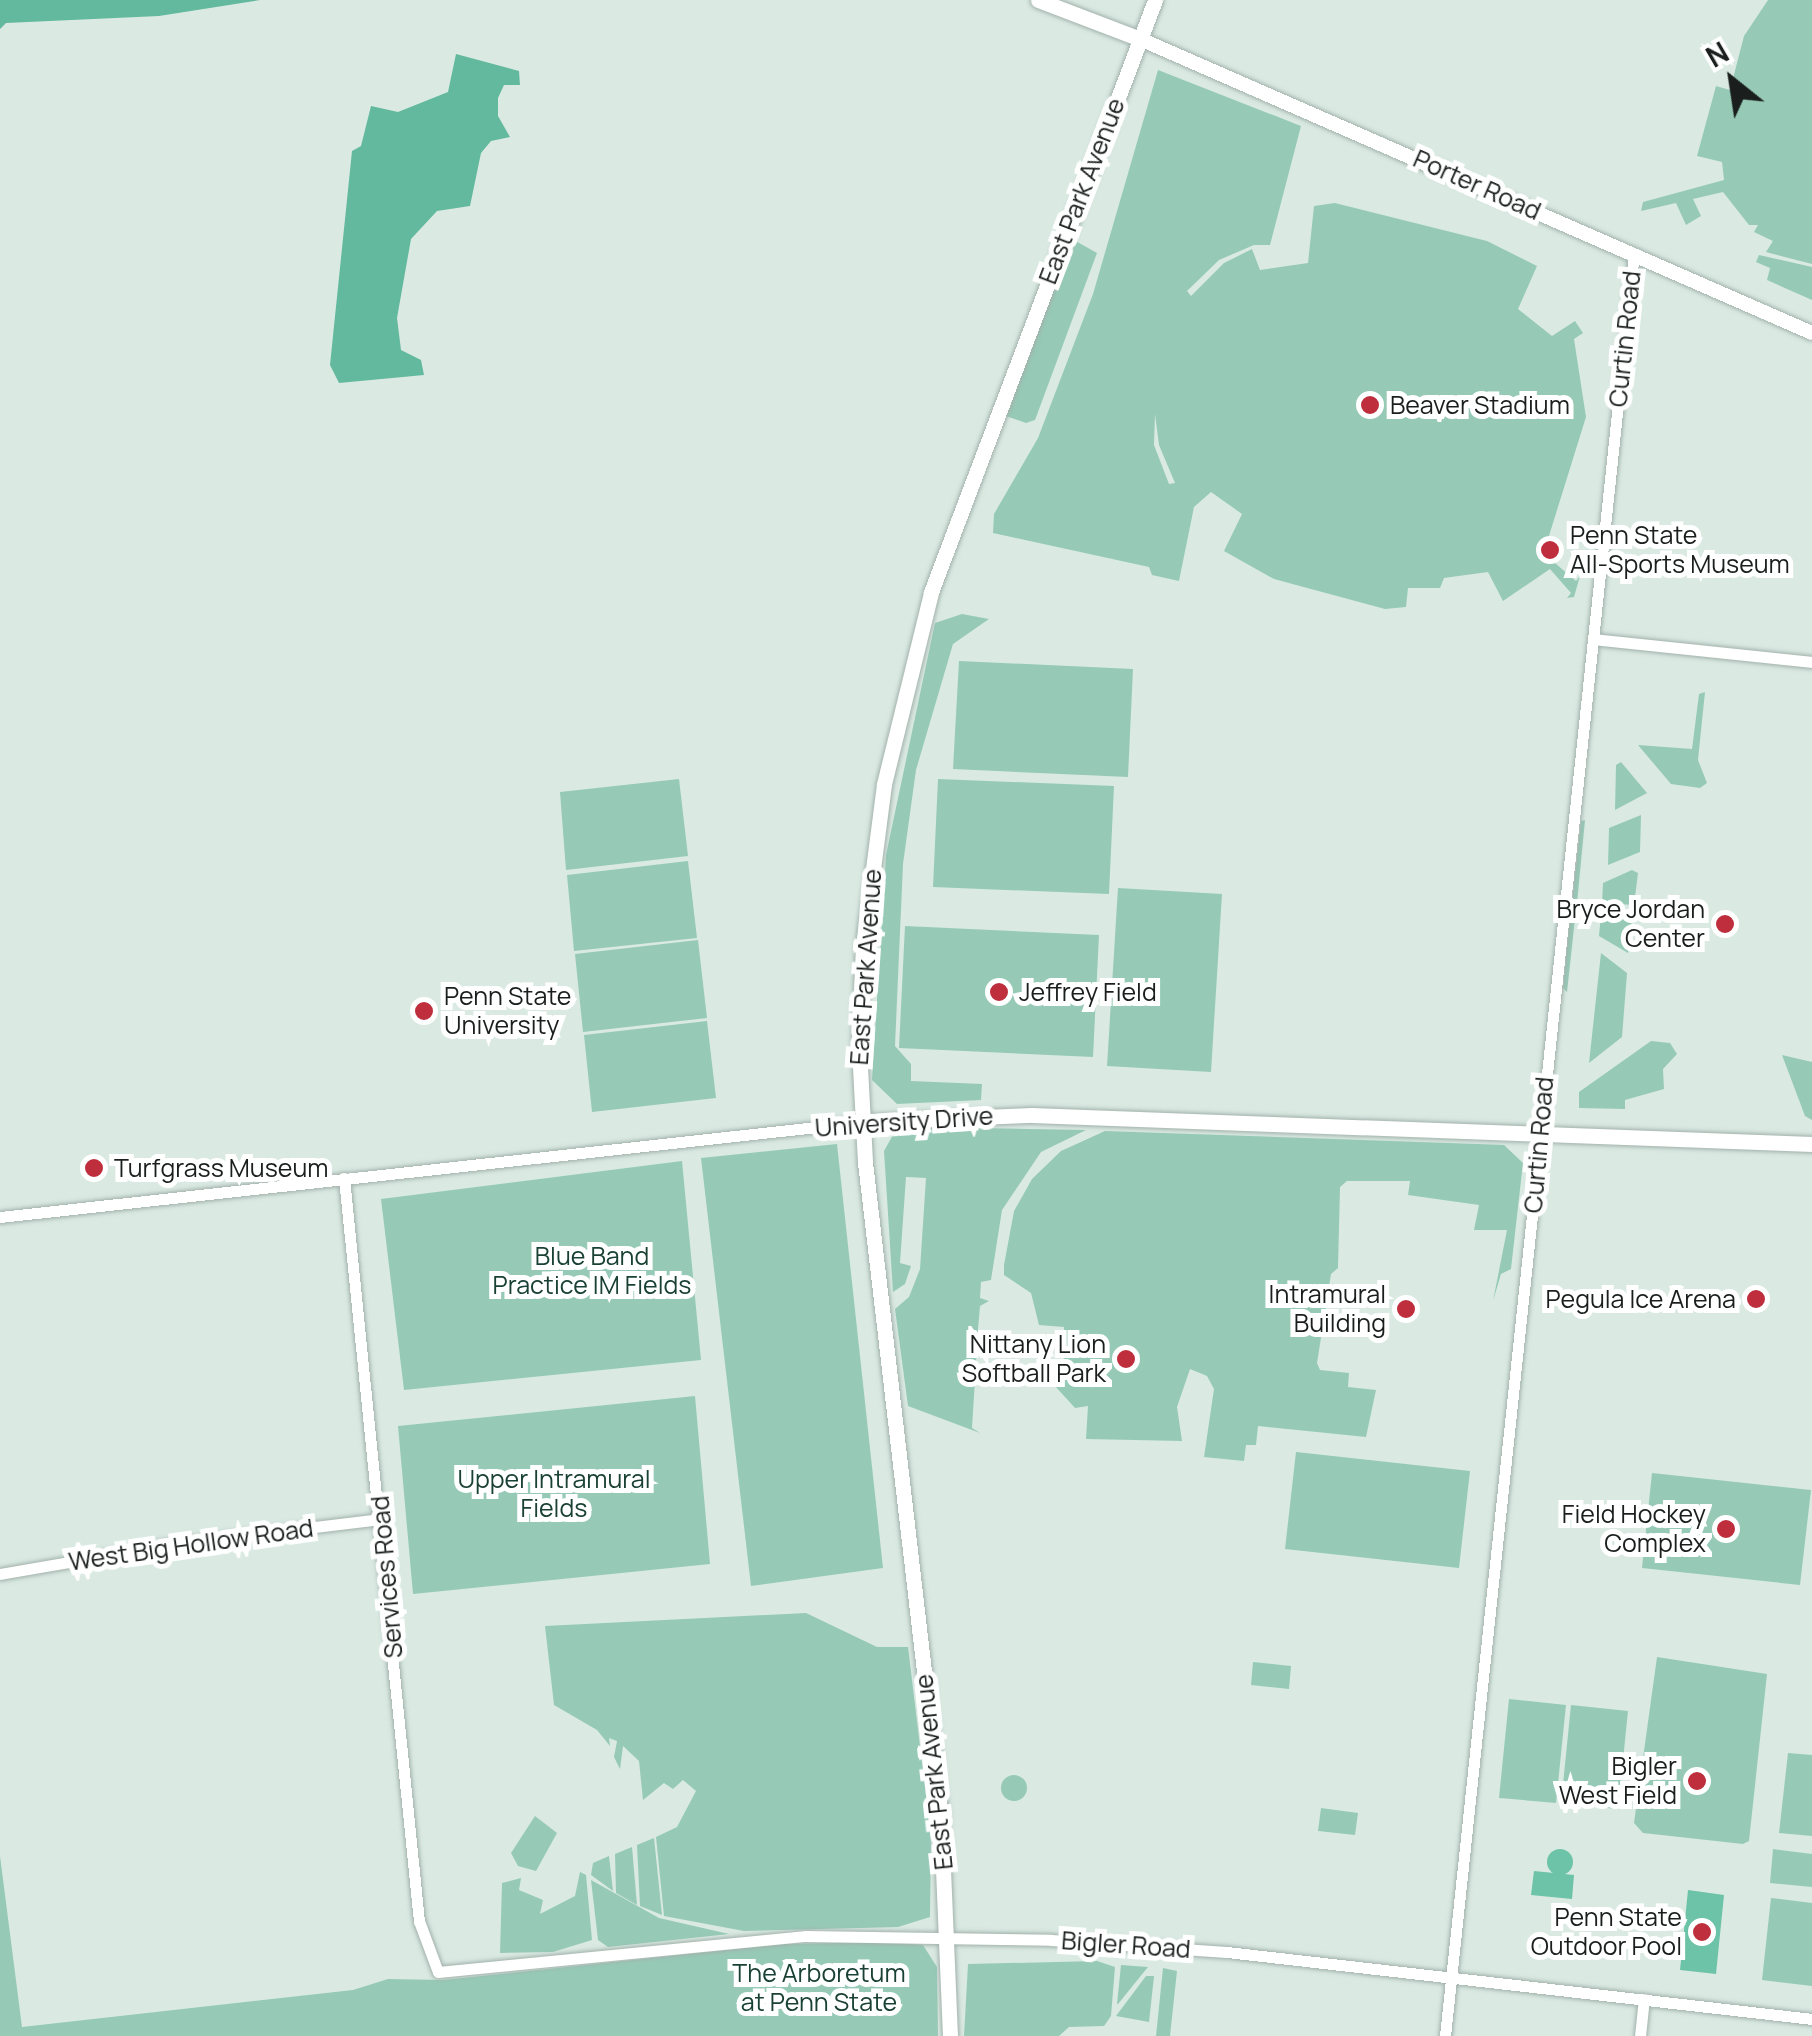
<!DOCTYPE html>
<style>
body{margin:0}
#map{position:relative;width:1812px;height:2036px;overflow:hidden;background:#daeae3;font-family:Manrope,sans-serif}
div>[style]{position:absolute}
.green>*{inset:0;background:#96cab7}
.round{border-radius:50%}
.forest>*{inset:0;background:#62b99e}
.water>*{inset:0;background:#6cc3a7}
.roads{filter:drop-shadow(0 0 2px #a2b1ac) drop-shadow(0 0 2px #a2b1ac)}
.minor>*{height:11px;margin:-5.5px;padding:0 5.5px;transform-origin:5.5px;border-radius:5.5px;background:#fff}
.tertiary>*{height:14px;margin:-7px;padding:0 7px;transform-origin:7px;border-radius:7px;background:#fff}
.secondary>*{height:15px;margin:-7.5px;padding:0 7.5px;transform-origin:7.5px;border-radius:7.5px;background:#fff}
.dots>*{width:28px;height:28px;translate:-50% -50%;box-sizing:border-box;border:5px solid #fff;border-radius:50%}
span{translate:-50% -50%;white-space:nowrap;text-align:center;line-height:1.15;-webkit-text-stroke:10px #fff;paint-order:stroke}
.street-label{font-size:25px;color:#1a1f1d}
.poi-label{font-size:25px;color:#1a1f1d}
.left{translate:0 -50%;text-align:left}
.right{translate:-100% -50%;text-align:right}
.park-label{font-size:25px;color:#1a4135}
.north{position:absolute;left:1682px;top:30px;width:100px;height:100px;-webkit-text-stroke:8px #fff;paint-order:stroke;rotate:330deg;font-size:28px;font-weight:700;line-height:40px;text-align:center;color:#1a1f1d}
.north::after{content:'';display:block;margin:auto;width:35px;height:45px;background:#1a1f1d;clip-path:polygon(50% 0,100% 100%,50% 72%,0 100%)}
</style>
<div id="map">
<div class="green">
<div style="clip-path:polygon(1768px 0,1812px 0,1812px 264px,1766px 252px,1773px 241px,1754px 232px,1758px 225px,1749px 225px,1723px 192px,1693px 199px,1701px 216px,1686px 225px,1676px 203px,1641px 211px,1643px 202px,1724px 180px,1722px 162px,1697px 156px,1716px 86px,1730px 90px,1744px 36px)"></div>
<div style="clip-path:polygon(evenodd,1158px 70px,1301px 126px,1270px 245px,1254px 245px,1219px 260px,1187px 291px,1191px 296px,1224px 263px,1252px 249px,1260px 270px,1308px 263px,1314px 206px,1335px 203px,1487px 241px,1537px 266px,1518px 309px,1552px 336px,1575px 321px,1583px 333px,1574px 339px,1586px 417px,1548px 539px,1563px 552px,1555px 563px,1576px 581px,1580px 576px,1574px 597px,1567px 598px,1571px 593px,1550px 569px,1503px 601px,1488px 572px,1444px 578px,1440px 588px,1408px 588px,1406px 607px,1385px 609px,1274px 579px,1224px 551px,1242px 514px,1211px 492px,1194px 507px,1179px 581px,1152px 575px,1149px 567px,993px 533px,994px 514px,1038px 438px,1093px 294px,1158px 70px,1155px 414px,1159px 445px,1175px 483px,1169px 484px,1154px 445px,1155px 414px)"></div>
<div style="clip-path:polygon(1072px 239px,1097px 253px,1035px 420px,1026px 423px,1003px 415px)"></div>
<div style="clip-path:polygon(1759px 255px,1812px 267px,1812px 300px,1767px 280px,1770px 268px,1756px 262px)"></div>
<div style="clip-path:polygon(962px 614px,989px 619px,953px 644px,916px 770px,903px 864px,895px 1046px,911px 1064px,911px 1081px,982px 1084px,981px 1100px,897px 1104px,872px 1080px,886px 855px,935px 623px)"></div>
<div style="clip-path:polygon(959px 661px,1133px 669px,1128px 777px,953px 769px)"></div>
<div style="clip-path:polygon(1705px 692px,1698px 760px,1707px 783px,1700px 788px,1671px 784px,1638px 745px,1692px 749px,1699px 694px)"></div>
<div style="clip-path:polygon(1621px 762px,1647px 793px,1615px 810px,1616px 765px)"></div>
<div style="clip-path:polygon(679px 779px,688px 856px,566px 870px,560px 792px)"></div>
<div style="clip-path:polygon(938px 779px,1114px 786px,1109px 894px,933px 887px)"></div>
<div style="clip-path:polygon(1641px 815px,1640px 852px,1608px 865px,1609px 828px)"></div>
<div style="clip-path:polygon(1585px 820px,1577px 903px,1572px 903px,1581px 821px)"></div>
<div style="clip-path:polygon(688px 861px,697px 938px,574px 951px,567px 875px)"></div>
<div style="clip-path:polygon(1632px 870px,1638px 873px,1634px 905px,1602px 903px,1603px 883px)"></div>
<div style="clip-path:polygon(1118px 888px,1222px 894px,1211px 1072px,1107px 1066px)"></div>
<div style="clip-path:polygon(1571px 908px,1576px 909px,1567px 992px,1563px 988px)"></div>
<div style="clip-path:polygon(1601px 914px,1632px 919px,1628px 953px,1599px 936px)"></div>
<div style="clip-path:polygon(905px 926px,1099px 935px,1093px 1057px,899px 1048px)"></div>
<div style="clip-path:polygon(698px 940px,707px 1018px,583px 1032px,575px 954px)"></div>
<div style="clip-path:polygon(1601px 953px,1627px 973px,1622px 1037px,1589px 1063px)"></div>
<div style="clip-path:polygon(707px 1021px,716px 1098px,592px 1112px,584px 1035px)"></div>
<div style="clip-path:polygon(1651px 1041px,1670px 1043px,1677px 1054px,1663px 1069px,1664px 1089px,1625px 1100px,1625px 1109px,1579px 1108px,1579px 1092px)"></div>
<div style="clip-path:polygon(1782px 1055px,1812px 1062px,1812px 1120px,1805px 1116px)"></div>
<div style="clip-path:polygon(926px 1127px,1086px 1130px,1041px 1152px,1002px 1210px,991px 1280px,981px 1282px,980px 1298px,989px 1301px,980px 1306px,977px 1341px,986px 1345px,977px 1347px,972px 1428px,980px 1433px,908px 1406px,895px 1309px,909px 1297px,920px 1269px,926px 1178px,906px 1177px,900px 1263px,911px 1266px,905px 1284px,893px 1292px,884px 1151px,894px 1133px)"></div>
<div style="clip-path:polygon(1105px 1131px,1504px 1145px,1523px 1163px,1511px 1269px,1501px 1274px,1493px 1301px,1507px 1230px,1474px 1230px,1479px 1205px,1408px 1195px,1410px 1181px,1347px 1181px,1340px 1187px,1338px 1268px,1331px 1274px,1317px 1363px,1320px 1370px,1349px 1373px,1348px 1387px,1376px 1390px,1366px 1437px,1258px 1426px,1256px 1445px,1246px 1445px,1244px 1461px,1204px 1457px,1214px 1389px,1207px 1376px,1190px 1369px,1177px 1407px,1182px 1441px,1086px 1439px,1088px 1406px,1075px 1408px,1055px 1386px,1064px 1374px,1064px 1327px,1039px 1325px,1031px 1293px,1004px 1275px,1004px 1265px,1014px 1211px,1032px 1179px,1061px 1151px)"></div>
<div style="clip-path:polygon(837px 1144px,883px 1568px,751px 1586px,701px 1158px)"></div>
<div style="clip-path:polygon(682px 1161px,701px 1360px,404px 1390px,381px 1199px)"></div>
<div style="clip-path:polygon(695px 1396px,710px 1564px,413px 1594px,398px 1426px)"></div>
<div style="clip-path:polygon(1296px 1452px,1470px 1471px,1459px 1568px,1285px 1549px)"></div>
<div style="clip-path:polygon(1652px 1473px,1811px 1490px,1800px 1585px,1642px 1568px)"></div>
<div style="clip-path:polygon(806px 1613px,877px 1647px,908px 1647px,931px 1837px,930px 1917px,898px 1927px,744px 1931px,664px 1916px,656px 1837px,677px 1827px,696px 1791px,683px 1780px,673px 1789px,664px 1783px,643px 1800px,639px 1761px,623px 1746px,620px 1769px,614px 1757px,617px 1741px,609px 1738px,610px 1746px,597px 1730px,554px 1705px,545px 1626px)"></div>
<div style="clip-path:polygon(1657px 1657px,1767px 1674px,1749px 1841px,1743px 1844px,1643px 1833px,1634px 1823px)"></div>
<div style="clip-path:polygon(1253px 1662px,1291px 1666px,1289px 1689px,1251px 1685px)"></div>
<div style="clip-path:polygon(1509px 1699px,1566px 1705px,1556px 1803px,1499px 1798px)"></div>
<div style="clip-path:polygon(1571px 1705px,1628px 1711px,1618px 1809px,1561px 1804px)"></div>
<div style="clip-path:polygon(1788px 1753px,1812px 1755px,1812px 1836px,1779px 1833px)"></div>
<div class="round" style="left:1001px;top:1775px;width:26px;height:26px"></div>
<div style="clip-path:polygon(1321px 1808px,1358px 1813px,1355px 1835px,1318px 1831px)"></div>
<div style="clip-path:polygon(535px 1816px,557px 1833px,536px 1871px,518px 1866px,511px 1853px)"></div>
<div style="clip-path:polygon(654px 1838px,662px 1915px,640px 1906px,637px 1845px)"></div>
<div style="clip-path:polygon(632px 1847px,637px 1905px,616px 1893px,615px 1854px)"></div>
<div style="clip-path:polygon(1773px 1849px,1812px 1854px,1812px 1887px,1770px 1883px)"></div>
<div style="clip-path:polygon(0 1856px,22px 2027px,353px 1990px,388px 1979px,443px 1980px,784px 1944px,887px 1942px,923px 1945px,937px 1967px,938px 2036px,0 2036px)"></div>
<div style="clip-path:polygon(609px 1856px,613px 1891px,591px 1875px,593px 1863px)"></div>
<div style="clip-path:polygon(580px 1872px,586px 1875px,592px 1940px,553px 1952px,500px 1953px,502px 1883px,521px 1878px,519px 1890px,543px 1900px,540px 1914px,575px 1896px)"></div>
<div style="clip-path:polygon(591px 1880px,659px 1918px,729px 1934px,608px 1947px,598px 1940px)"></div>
<div style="clip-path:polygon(1771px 1898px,1812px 1903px,1812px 1986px,1762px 1980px)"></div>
<div style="clip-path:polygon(1097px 1961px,1115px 1967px,1111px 2016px,1104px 2026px,1069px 2027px,1059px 2036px,964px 2036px,968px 1964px)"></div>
<div style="clip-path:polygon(1121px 1965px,1148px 1967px,1118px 2004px,1117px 2004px)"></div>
<div style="clip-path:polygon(1163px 1968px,1177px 1971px,1170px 2036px,1156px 2036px)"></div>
<div style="clip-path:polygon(1146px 1976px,1154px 1976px,1149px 2022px,1116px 2016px)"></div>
</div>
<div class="forest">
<div style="clip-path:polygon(0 0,260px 0,159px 16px,6px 23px,0 29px)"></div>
<div style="clip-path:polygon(456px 54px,519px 71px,520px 85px,504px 85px,498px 98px,498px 116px,510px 137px,491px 141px,481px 153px,470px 206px,437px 211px,411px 239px,397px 318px,401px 350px,421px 360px,424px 375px,339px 383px,330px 365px,352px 151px,361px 146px,371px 106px,398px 112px,448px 92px)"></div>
</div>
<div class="water">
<div class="round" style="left:1547px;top:1849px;width:26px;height:26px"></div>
<div style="clip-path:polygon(1534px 1871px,1574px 1875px,1572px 1899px,1531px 1895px)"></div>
<div style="clip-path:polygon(1688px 1890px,1724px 1895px,1716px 1974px,1680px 1970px)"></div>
</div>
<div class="roads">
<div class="minor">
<div style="left:1593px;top:639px;width:220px;rotate:6deg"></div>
<div style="left:344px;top:1178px;width:747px;rotate:84.24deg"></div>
<div style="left:419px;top:1921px;width:54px;rotate:69.6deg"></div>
<div style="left:438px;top:1972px;width:370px;rotate:-5.6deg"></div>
<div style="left:806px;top:1936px;width:245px;rotate:0.9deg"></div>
<div style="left:1051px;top:1940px;width:176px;rotate:3.9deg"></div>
<div style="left:1227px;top:1952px;width:589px;rotate:6.53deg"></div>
<div style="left:0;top:1217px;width:867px;rotate:-6.29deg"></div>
<div style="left:0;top:1574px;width:177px;rotate:-9.8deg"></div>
<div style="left:174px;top:1544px;width:209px;rotate:-6.9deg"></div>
<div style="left:1445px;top:2036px;width:1792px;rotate:-83.95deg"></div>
<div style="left:1640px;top:2036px;width:37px;rotate:-84deg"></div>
</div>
<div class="tertiary">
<div style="left:1140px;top:39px;width:733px;rotate:23.63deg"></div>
</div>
<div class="secondary">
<div style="left:1038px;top:0;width:109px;rotate:20.9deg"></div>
<div style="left:862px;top:1122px;width:170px;rotate:-2.4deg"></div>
<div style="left:1032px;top:1115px;width:781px;rotate:2.13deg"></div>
<div style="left:950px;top:2036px;width:218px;rotate:-92.4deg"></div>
<div style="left:941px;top:1818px;width:660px;rotate:-96.61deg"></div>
<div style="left:865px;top:1162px;width:114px;rotate:-93deg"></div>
<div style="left:859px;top:1048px;width:102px;rotate:-87.8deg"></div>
<div style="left:863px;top:946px;width:163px;rotate:-82.6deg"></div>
<div style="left:884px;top:784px;width:198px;rotate:-76.2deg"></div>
<div style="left:931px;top:592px;width:633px;rotate:-69.27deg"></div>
</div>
</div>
<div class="dots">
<div style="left:1370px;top:405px;background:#be2e3d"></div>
<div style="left:1550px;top:550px;background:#be2e3d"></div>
<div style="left:1725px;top:924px;background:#be2e3d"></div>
<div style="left:999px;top:992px;background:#be2e3d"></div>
<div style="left:424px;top:1011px;background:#be2e3d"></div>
<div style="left:94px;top:1168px;background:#be2e3d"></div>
<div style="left:1756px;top:1299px;background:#be2e3d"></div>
<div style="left:1406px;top:1309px;background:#be2e3d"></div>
<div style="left:1126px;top:1359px;background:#be2e3d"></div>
<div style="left:1726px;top:1529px;background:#be2e3d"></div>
<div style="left:1697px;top:1781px;background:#be2e3d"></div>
<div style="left:1702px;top:1932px;background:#be2e3d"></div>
</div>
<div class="street-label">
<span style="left:1477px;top:185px;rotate:24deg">Porter Road</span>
<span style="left:1082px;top:191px;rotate:-69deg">East Park Avenue</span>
<span style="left:1625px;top:339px;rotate:-84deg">Curtin Road</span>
<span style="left:866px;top:967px;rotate:-86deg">East Park Avenue</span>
<span style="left:904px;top:1122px;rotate:-4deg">University Drive</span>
<span style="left:1539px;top:1145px;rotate:-85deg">Curtin Road</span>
<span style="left:191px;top:1545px;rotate:-8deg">West Big Hollow Road</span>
<span style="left:387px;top:1577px;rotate:-95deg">Services Road</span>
<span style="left:934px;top:1772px;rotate:-96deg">East Park Avenue</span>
<span style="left:1126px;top:1945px;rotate:4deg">Bigler Road</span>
</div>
<div class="poi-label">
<span class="left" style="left:1390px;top:405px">Beaver Stadium</span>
<span class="left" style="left:1570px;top:550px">Penn State<br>All-Sports Museum</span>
<span class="right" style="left:1705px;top:924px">Bryce Jordan<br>Center</span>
<span class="left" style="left:1019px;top:992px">Jeffrey Field</span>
<span class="left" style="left:444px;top:1011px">Penn State<br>University</span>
<span class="left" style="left:114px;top:1168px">Turfgrass Museum</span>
<span class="right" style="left:1386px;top:1309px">Intramural<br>Building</span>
<span class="right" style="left:1736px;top:1299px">Pegula Ice Arena</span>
<span class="right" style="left:1106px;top:1359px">Nittany Lion<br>Softball Park</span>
<span class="right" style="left:1706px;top:1529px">Field Hockey<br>Complex</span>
<span class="right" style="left:1677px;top:1781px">Bigler<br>West Field</span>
<span class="right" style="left:1682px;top:1932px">Penn State<br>Outdoor Pool</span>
</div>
<div class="park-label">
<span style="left:592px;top:1271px">Blue Band<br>Practice IM Fields</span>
<span style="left:554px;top:1494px">Upper Intramural<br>Fields</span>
<span style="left:819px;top:1988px">The Arboretum<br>at Penn State</span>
</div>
<div class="north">N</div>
</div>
